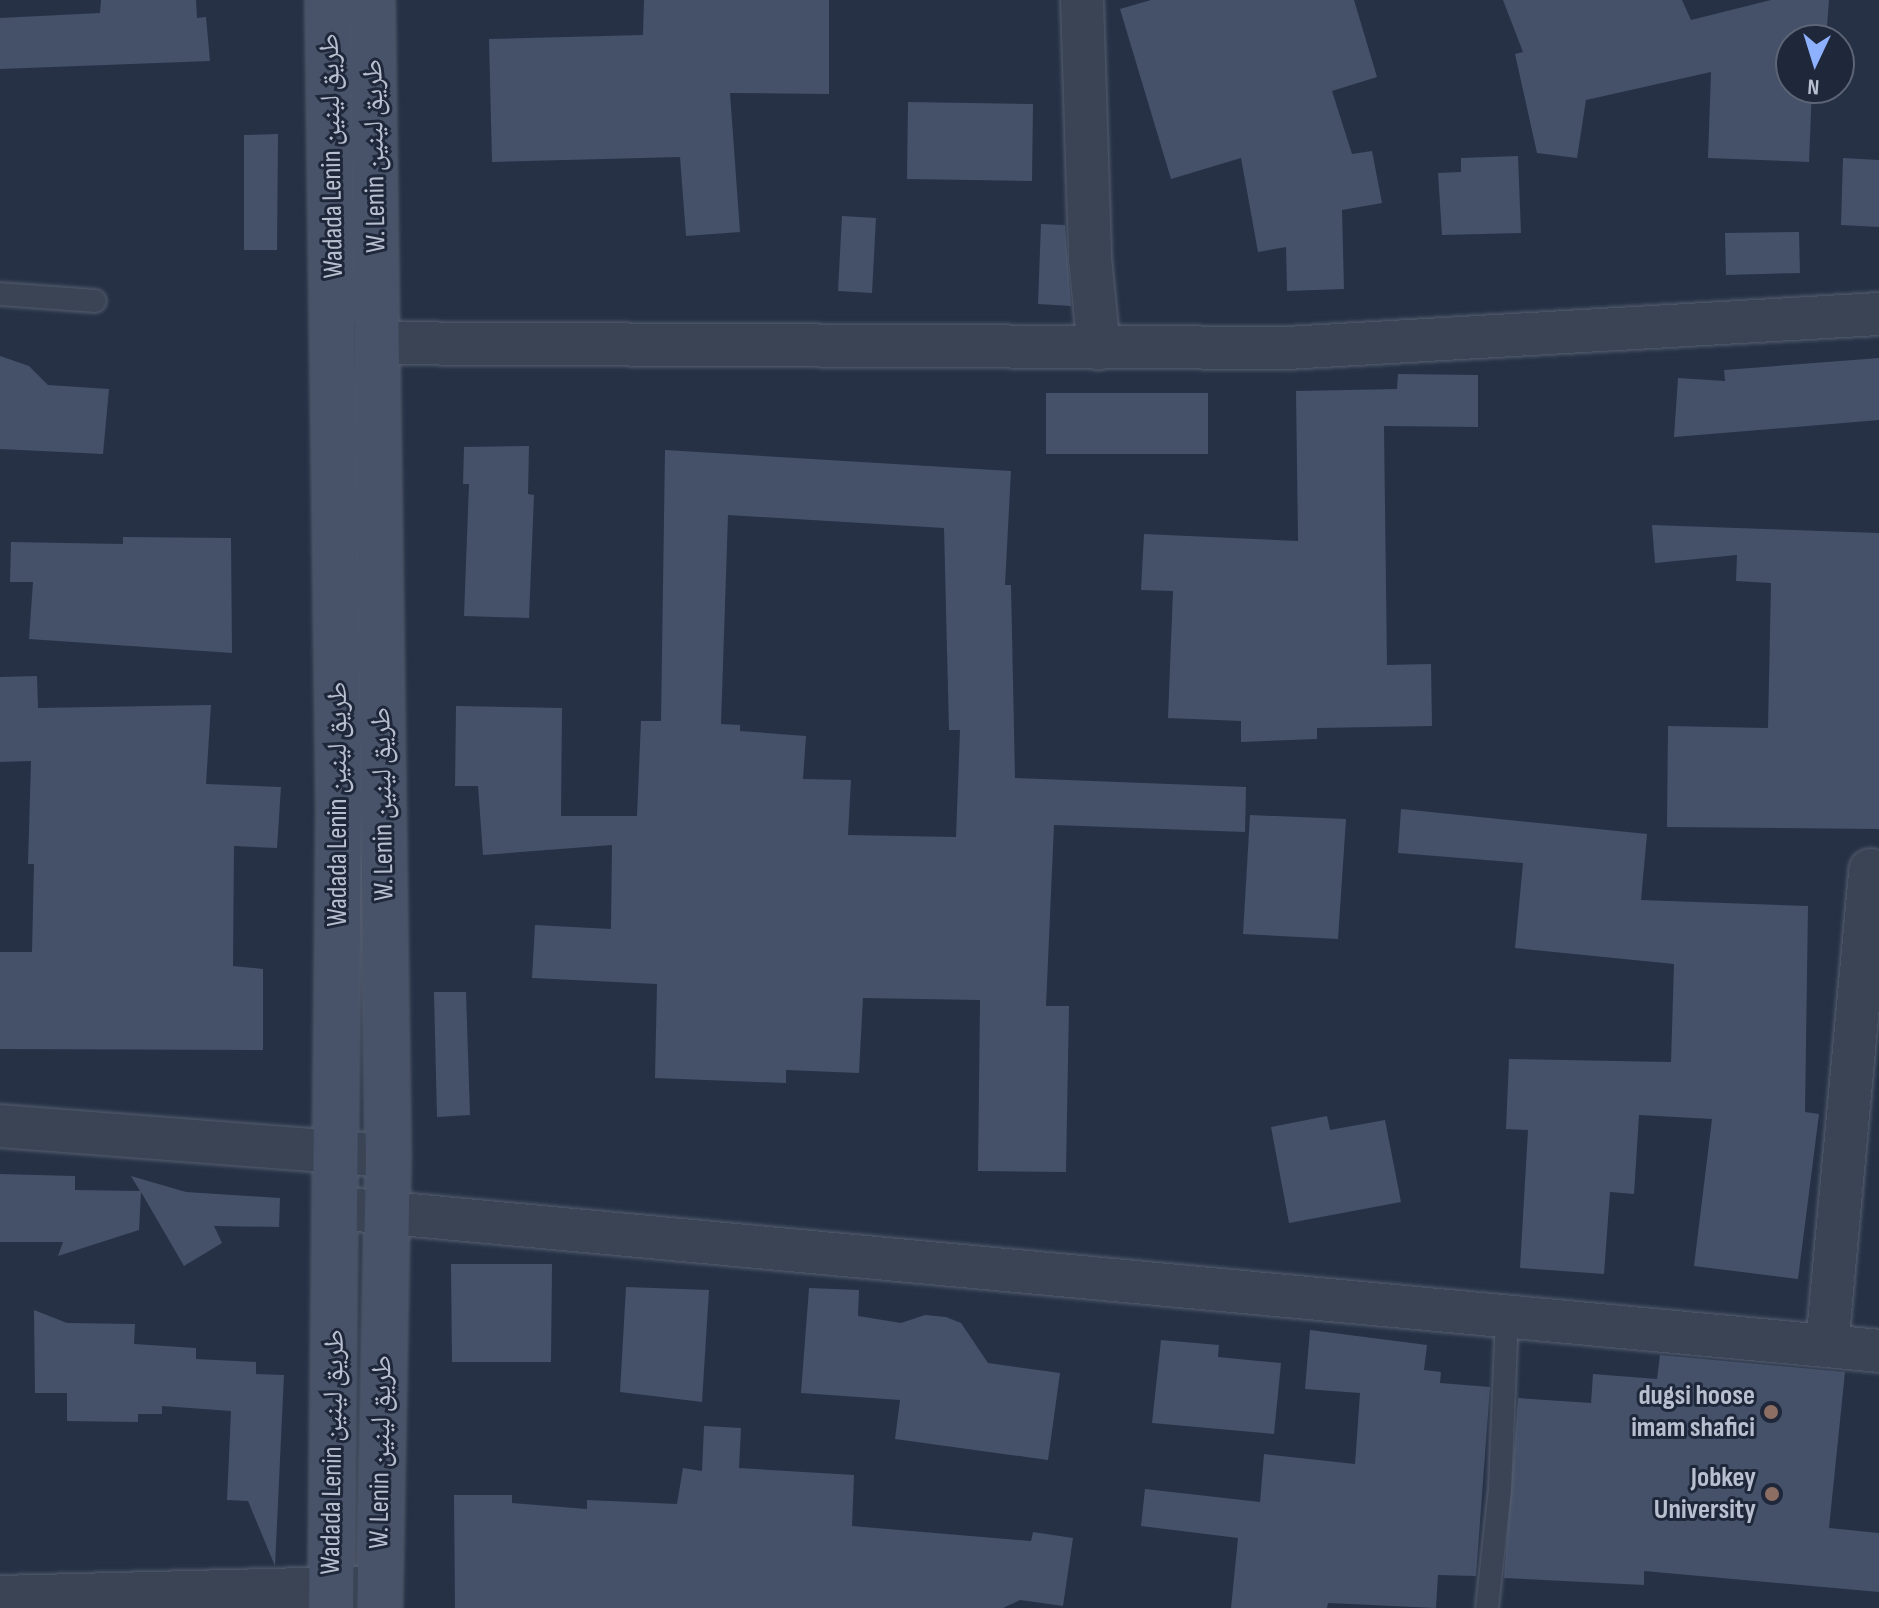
<!DOCTYPE html>
<meta charset="utf-8">
<style>
body{margin:0}
#map{position:relative;width:1879px;height:1608px;overflow:hidden;background:#263146;font-family:"Sofia Sans Condensed","Noto Naskh Arabic",sans-serif}
div>[style]{position:absolute}
.building>*{inset:0;background:#445169}
.roads{filter:drop-shadow(0 0 2px #565f70) drop-shadow(0 0 2px #565f70)}
.service>*{height:22px;margin:-11px;padding:0 11px;transform-origin:11px;border-radius:11px;background:#3a4455}
.minor>*{height:42px;margin:-21px;padding:0 21px;transform-origin:21px;border-radius:21px;background:#3a4455}
.secondary>*{height:44px;margin:-22px;padding:0 22px;transform-origin:22px;border-radius:22px;background:#485269}
.dots>*{width:22px;height:22px;translate:-50% -50%;box-sizing:border-box;border:4px solid #1f283b;border-radius:50%}
span{translate:-50% -50%;white-space:nowrap;text-align:center;line-height:1.15;-webkit-text-stroke:6px #1f283b;paint-order:stroke}
.street-label{font-size:28px;color:#b8bfcf}
.poi-label{font-size:28px;color:#b8bfcf;font-weight:700}
.right{translate:-100% -50%;text-align:right}
.north{position:absolute;left:1775px;top:24px;width:80px;height:80px;box-sizing:border-box;background:#1f283b;border:2px solid #5c6476;border-radius:50%;rotate:184deg;font-size:22px;font-weight:700;line-height:32px;text-align:center;color:#b8bfcf}
.north::after{content:'';display:block;margin:auto;width:28px;height:36px;background:#8db1ff;clip-path:polygon(50% 0,100% 100%,50% 72%,0 100%)}
</style>
<div id="map">
<div class="building">
<div style="clip-path:polygon(101px 0,196px 0,197px 18px,206px 17px,210px 61px,0 69px,0 18px,100px 13px)"></div>
<div style="clip-path:polygon(644px 0,829px 0,829px 94px,730px 93px,740px 232px,686px 236px,680px 157px,492px 162px,489px 39px,643px 35px)"></div>
<div style="clip-path:polygon(1151px 0,1354px 0,1377px 77px,1332px 91px,1352px 154px,1372px 151px,1382px 203px,1342px 210px,1344px 289px,1287px 291px,1286px 247px,1258px 252px,1241px 158px,1171px 179px,1120px 9px)"></div>
<div style="clip-path:polygon(1503px 0,1682px 0,1691px 20px,1771px 0,1829px 0,1826px 40px,1791px 40px,1791px 88px,1812px 88px,1809px 162px,1708px 158px,1711px 72px,1586px 100px,1577px 158px,1537px 153px,1515px 54px,1523px 52px)"></div>
<div style="clip-path:polygon(908px 102px,1033px 104px,1032px 181px,907px 179px)"></div>
<div style="clip-path:polygon(278px 134px,277px 250px,244px 250px,244px 135px)"></div>
<div style="clip-path:polygon(1518px 156px,1521px 233px,1442px 235px,1438px 173px,1461px 172px,1461px 158px)"></div>
<div style="clip-path:polygon(1843px 158px,1879px 160px,1879px 227px,1841px 225px)"></div>
<div style="clip-path:polygon(842px 216px,876px 218px,872px 293px,838px 291px)"></div>
<div style="clip-path:polygon(1041px 224px,1065px 225px,1071px 306px,1038px 304px)"></div>
<div style="clip-path:polygon(1799px 232px,1800px 273px,1726px 275px,1725px 233px)"></div>
<div style="clip-path:polygon(0 356px,29px 366px,48px 385px,109px 389px,103px 454px,0 449px)"></div>
<div style="clip-path:polygon(1879px 358px,1879px 420px,1674px 437px,1678px 378px,1725px 381px,1724px 370px)"></div>
<div style="clip-path:polygon(1398px 374px,1478px 375px,1478px 427px,1384px 426px,1387px 665px,1431px 664px,1432px 726px,1317px 728px,1317px 739px,1241px 742px,1241px 721px,1168px 718px,1173px 591px,1141px 590px,1144px 534px,1298px 541px,1296px 391px,1397px 389px)"></div>
<div style="clip-path:polygon(1046px 393px,1208px 393px,1208px 454px,1046px 454px)"></div>
<div style="clip-path:polygon(529px 446px,528px 494px,534px 495px,529px 618px,464px 616px,469px 484px,463px 484px,464px 447px)"></div>
<div style="clip-path:polygon(evenodd,665px 450px,1011px 471px,1005px 585px,1011px 585px,1015px 778px,1246px 787px,1245px 832px,1054px 825px,1046px 1006px,1069px 1006px,1066px 1172px,978px 1171px,980px 1000px,863px 998px,859px 1073px,786px 1070px,786px 1083px,655px 1078px,657px 984px,532px 978px,535px 925px,611px 929px,612px 845px,483px 855px,478px 786px,455px 786px,456px 706px,562px 708px,561px 816px,637px 816px,641px 721px,661px 721px,665px 450px,728px 515px,944px 528px,949px 730px,960px 730px,956px 837px,848px 835px,851px 780px,803px 779px,806px 736px,740px 731px,740px 725px,721px 724px,728px 515px)"></div>
<div style="clip-path:polygon(1652px 525px,1879px 533px,1879px 829px,1667px 827px,1668px 726px,1768px 728px,1771px 583px,1736px 581px,1737px 555px,1655px 563px)"></div>
<div style="clip-path:polygon(123px 537px,231px 538px,232px 653px,29px 639px,33px 582px,10px 582px,11px 542px,123px 544px)"></div>
<div style="clip-path:polygon(37px 676px,38px 708px,211px 705px,206px 784px,281px 787px,277px 848px,234px 846px,233px 966px,263px 969px,263px 1050px,0 1049px,0 952px,32px 952px,34px 864px,28px 864px,31px 761px,0 762px,0 677px)"></div>
<div style="clip-path:polygon(1401px 809px,1647px 834px,1641px 900px,1808px 906px,1805px 1112px,1819px 1114px,1798px 1279px,1694px 1266px,1712px 1119px,1639px 1115px,1634px 1194px,1610px 1192px,1604px 1274px,1520px 1268px,1528px 1130px,1506px 1129px,1509px 1059px,1671px 1062px,1674px 964px,1515px 948px,1523px 863px,1398px 853px)"></div>
<div style="clip-path:polygon(1250px 815px,1346px 819px,1338px 939px,1243px 934px)"></div>
<div style="clip-path:polygon(434px 992px,466px 992px,470px 1115px,437px 1117px)"></div>
<div style="clip-path:polygon(1327px 1116px,1330px 1130px,1385px 1120px,1401px 1202px,1289px 1223px,1271px 1127px)"></div>
<div style="clip-path:polygon(0 1174px,75px 1176px,75px 1190px,140px 1191px,131px 1176px,186px 1192px,280px 1198px,279px 1227px,214px 1226px,222px 1243px,184px 1266px,141px 1192px,139px 1230px,58px 1256px,63px 1242px,0 1242px)"></div>
<div style="clip-path:polygon(451px 1264px,552px 1264px,551px 1362px,452px 1362px)"></div>
<div style="clip-path:polygon(626px 1287px,709px 1290px,702px 1402px,620px 1392px)"></div>
<div style="clip-path:polygon(809px 1288px,859px 1290px,858px 1316px,901px 1323px,925px 1315px,946px 1317px,961px 1323px,988px 1363px,1060px 1373px,1048px 1460px,895px 1439px,900px 1400px,801px 1393px)"></div>
<div style="clip-path:polygon(34px 1310px,67px 1323px,135px 1324px,134px 1344px,196px 1348px,196px 1359px,256px 1362px,256px 1374px,284px 1375px,275px 1566px,248px 1501px,227px 1500px,231px 1411px,162px 1406px,162px 1414px,138px 1414px,138px 1422px,67px 1421px,67px 1393px,35px 1393px)"></div>
<div style="clip-path:polygon(1310px 1330px,1427px 1345px,1424px 1370px,1441px 1372px,1440px 1383px,1490px 1387px,1476px 1576px,1438px 1575px,1436px 1608px,1328px 1603px,1327px 1608px,1231px 1608px,1238px 1538px,1141px 1526px,1145px 1489px,1260px 1502px,1264px 1454px,1355px 1464px,1360px 1393px,1305px 1389px)"></div>
<div style="clip-path:polygon(1161px 1340px,1219px 1345px,1218px 1357px,1281px 1363px,1274px 1434px,1152px 1423px)"></div>
<div style="clip-path:polygon(1660px 1355px,1845px 1372px,1829px 1528px,1879px 1533px,1879px 1592px,1644px 1571px,1644px 1585px,1504px 1578px,1518px 1398px,1591px 1403px,1593px 1374px,1657px 1379px)"></div>
<div style="clip-path:polygon(704px 1426px,741px 1428px,739px 1468px,854px 1475px,852px 1526px,1031px 1541px,1033px 1532px,1073px 1538px,1063px 1606px,1020px 1600px,1003px 1608px,455px 1608px,454px 1495px,512px 1495px,512px 1503px,587px 1509px,587px 1500px,677px 1504px,683px 1468px,702px 1471px)"></div>
</div>
<div class="roads">
<div class="service">
<div style="left:0;top:294px;width:95px;rotate:4.2deg"></div>
<div style="left:1487px;top:1608px;width:120px;rotate:-83.8deg"></div>
<div style="left:1500px;top:1489px;width:176px;rotate:-87.7deg"></div>
</div>
<div class="minor">
<div style="left:1082px;top:0;width:258px;rotate:88.2deg"></div>
<div style="left:1090px;top:258px;width:91px;rotate:84.4deg"></div>
<div style="left:341px;top:343px;width:946px;rotate:0.3deg"></div>
<div style="left:1287px;top:348px;width:593px;rotate:-3.29deg"></div>
<div style="left:0;top:1126px;width:389px;rotate:4.4deg"></div>
<div style="left:336px;top:1208px;width:1550px;rotate:5.29deg"></div>
<div style="left:1827px;top:1346px;width:478px;rotate:-84.8deg"></div>
<div style="left:0;top:1597px;width:379px;rotate:-1.5deg"></div>
</div>
<div class="secondary">
<div style="left:328px;top:0;width:809px;rotate:89.22deg"></div>
<div style="left:339px;top:809px;width:799px;rotate:90.57deg"></div>
<div style="left:372px;top:0;width:1156px;rotate:89.21deg"></div>
<div style="left:388px;top:1156px;width:452px;rotate:91.1deg"></div>
</div>
</div>
<div class="dots">
<div style="left:1771px;top:1412px;background:#8d6e63"></div>
<div style="left:1772px;top:1494px;background:#8d6e63"></div>
</div>
<div class="street-label">
<span style="left:332px;top:156px;rotate:-91deg">Wadada Lenin طريق لينين</span>
<span style="left:375px;top:156px;rotate:-91deg">W. Lenin طريق لينين</span>
<span style="left:338px;top:804px;rotate:-90deg">Wadada Lenin طريق لينين</span>
<span style="left:383px;top:804px;rotate:-91deg">W. Lenin طريق لينين</span>
<span style="left:333px;top:1452px;rotate:-89deg">Wadada Lenin طريق لينين</span>
<span style="left:381px;top:1452px;rotate:-89deg">W. Lenin طريق لينين</span>
</div>
<div class="poi-label">
<span class="right" style="left:1755px;top:1412px">dugsi hoose<br>imam shafici</span>
<span class="right" style="left:1756px;top:1494px">Jobkey<br>University</span>
</div>
<div class="north">N</div>
</div>
